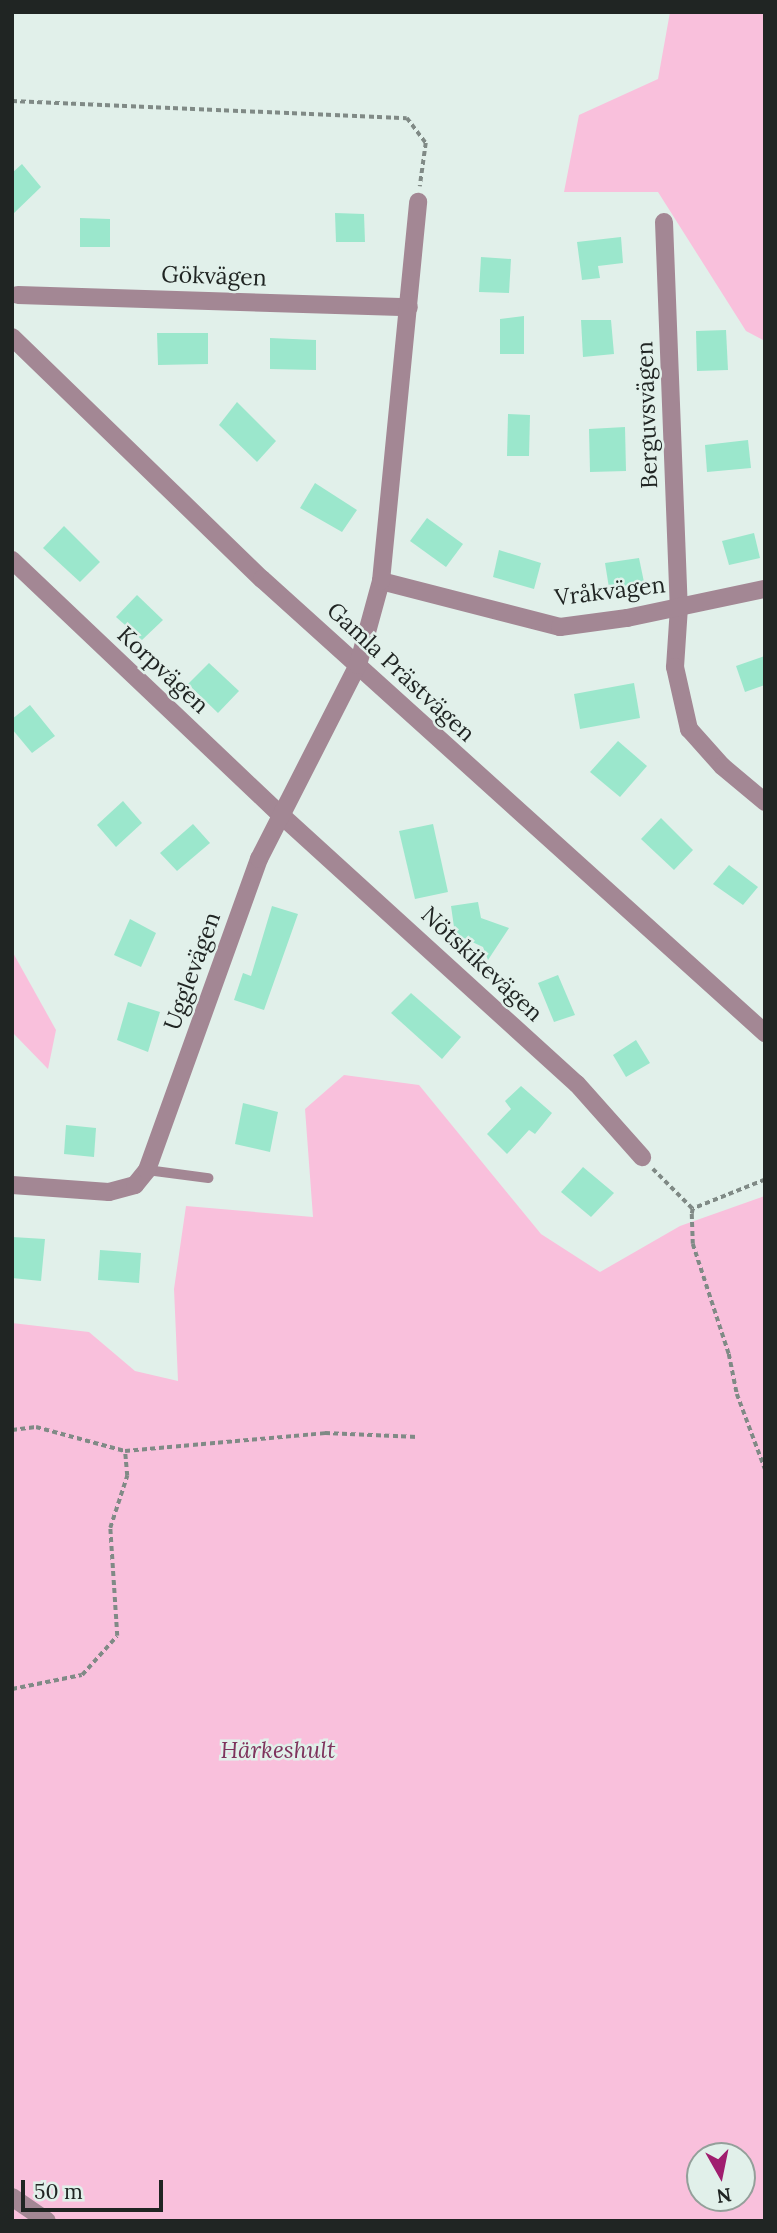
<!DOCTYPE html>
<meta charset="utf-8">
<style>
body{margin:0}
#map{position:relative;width:777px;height:2233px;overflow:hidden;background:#e1f0ea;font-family:Lora,serif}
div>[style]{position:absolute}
.green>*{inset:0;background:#f9c0dc}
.building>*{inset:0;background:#9be7cc}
.path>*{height:3.5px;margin-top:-1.75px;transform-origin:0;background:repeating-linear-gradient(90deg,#808a86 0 5px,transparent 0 8.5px)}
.service>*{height:10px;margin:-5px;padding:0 5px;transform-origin:5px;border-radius:5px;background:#a38794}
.minor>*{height:18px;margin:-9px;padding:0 9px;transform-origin:9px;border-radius:9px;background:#a38794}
span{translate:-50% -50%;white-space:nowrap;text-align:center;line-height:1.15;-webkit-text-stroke:5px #e1f0ea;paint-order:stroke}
.street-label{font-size:23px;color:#202523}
.park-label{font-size:23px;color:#7e335d;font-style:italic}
.frame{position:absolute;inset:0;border:14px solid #202523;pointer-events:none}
.north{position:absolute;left:686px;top:2142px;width:70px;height:70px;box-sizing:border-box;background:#e1f0ea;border:2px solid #949f9a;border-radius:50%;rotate:171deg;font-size:19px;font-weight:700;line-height:28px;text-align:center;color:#202523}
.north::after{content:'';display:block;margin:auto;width:24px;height:32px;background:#a01e6f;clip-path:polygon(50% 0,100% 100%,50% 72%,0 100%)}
.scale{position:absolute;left:21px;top:2180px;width:142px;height:32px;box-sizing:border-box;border:4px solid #202523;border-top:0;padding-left:9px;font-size:21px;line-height:24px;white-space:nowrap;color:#202523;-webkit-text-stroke:5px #e1f0ea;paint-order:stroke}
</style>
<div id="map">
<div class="green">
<div style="clip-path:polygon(670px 12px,765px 12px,765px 341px,746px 331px,658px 192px,564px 192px,579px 115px,658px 79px)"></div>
<div style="clip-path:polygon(12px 951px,56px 1030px,48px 1069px,12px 1032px)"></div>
<div style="clip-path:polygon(evenodd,344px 1075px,419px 1085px,541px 1234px,600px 1272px,680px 1226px,765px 1196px,765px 2221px,12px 2221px,12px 1323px,89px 1332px,135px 1371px,178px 1381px,174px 1289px,186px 1206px,313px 1217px,305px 1109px,344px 1075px,700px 2156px,742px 2156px,742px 2198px,700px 2198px,700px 2156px)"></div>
</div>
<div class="building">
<div style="clip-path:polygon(22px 164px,41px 187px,12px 215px,12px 173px)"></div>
<div style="clip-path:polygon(335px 213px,364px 214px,365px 242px,336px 242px)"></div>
<div style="clip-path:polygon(80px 218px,110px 219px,110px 247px,80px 247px)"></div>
<div style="clip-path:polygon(621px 237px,623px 263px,598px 266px,600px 278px,582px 280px,577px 242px)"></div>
<div style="clip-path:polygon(481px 257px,511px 259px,509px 293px,479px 292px)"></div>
<div style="clip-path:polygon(524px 316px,524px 354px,500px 354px,500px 319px)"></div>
<div style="clip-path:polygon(581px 320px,611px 320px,614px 354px,583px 357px)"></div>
<div style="clip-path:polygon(726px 330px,728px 370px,697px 371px,696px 331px)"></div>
<div style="clip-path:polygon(157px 333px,208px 333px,208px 364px,158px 365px)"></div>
<div style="clip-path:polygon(270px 338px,316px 340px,316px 370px,270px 369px)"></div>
<div style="clip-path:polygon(237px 402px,276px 441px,257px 462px,219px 425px)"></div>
<div style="clip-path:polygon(508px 414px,530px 415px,529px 456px,507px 456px)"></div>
<div style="clip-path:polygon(625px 427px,626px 471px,590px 472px,589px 429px)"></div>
<div style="clip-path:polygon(748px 440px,751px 468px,707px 472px,705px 445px)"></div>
<div style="clip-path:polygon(315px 483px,357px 510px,342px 532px,300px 508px)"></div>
<div style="clip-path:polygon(427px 518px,463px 544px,446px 567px,410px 541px)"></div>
<div style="clip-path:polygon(64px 526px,100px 562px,80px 582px,43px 548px)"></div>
<div style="clip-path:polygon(754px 533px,760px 558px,729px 565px,722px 541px)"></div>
<div style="clip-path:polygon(499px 550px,541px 563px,534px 589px,493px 577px)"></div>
<div style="clip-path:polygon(639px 558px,645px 587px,610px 594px,605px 563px)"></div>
<div style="clip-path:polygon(137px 595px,163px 620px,142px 640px,116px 617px)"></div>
<div style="clip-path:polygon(765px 656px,765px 685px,745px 692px,736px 666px)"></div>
<div style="clip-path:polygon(209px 663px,239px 691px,218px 713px,188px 684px)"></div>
<div style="clip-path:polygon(634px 683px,640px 718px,580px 729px,574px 694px)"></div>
<div style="clip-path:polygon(30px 705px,55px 736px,32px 753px,12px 729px,12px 719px)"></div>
<div style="clip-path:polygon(618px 741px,647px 766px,620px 797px,590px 772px)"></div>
<div style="clip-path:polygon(123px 801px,142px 823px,116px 847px,97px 825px)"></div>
<div style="clip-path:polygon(661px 818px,693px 850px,674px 870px,641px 839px)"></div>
<div style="clip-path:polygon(193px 824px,210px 843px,177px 871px,160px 853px)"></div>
<div style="clip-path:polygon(433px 824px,448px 892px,415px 899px,399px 831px)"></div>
<div style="clip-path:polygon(729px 865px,758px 887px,743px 905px,713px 884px)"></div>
<div style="clip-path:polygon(478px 902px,481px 918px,509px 928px,488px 960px,483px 947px,455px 934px,451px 906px)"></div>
<div style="clip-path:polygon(272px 906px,298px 914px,264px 1010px,234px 1000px,243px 973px,251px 976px)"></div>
<div style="clip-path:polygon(130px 919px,156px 933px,141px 967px,114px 955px)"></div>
<div style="clip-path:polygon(558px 975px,575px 1015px,554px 1022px,538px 983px)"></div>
<div style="clip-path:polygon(411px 993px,461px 1037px,442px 1059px,391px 1013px)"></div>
<div style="clip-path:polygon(128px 1002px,160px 1012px,148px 1052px,117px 1040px)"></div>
<div style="clip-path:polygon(636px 1040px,650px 1063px,626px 1077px,613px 1055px)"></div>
<div style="clip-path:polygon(521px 1086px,552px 1113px,535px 1134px,529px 1130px,507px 1154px,487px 1134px,511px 1109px,505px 1101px)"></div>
<div style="clip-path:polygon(243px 1103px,278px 1112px,270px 1152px,235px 1144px)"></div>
<div style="clip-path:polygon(66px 1125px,96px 1128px,94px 1157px,64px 1154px)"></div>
<div style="clip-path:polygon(583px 1167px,614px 1193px,591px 1217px,561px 1192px)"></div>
<div style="clip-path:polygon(12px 1237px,45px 1239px,41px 1281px,12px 1278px)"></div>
<div style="clip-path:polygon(100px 1250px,141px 1253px,139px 1283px,98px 1280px)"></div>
</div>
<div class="path">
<div style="left:12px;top:101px;width:395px;rotate:2.5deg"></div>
<div style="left:407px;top:118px;width:31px;rotate:53deg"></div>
<div style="left:426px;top:143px;width:44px;rotate:97.8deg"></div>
<div style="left:653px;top:1169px;width:57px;rotate:45deg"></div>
<div style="left:765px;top:1180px;width:78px;rotate:158.1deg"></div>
<div style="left:693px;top:1209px;width:5px;rotate:101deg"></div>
<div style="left:692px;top:1214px;width:30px;rotate:88deg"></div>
<div style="left:693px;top:1244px;width:116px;rotate:71.9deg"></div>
<div style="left:729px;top:1354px;width:41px;rotate:78.7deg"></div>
<div style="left:737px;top:1394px;width:80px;rotate:69.5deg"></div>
<div style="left:12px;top:1430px;width:24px;rotate:-7deg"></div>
<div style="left:36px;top:1427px;width:92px;rotate:15.1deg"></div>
<div style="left:125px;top:1451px;width:201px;rotate:-5.1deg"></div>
<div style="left:325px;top:1433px;width:93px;rotate:2.5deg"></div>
<div style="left:12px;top:1689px;width:71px;rotate:-11.3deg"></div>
<div style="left:82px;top:1675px;width:52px;rotate:-48.1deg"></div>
<div style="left:117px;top:1636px;width:108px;rotate:-93.7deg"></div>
<div style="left:110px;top:1528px;width:55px;rotate:-71.9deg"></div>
<div style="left:127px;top:1476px;width:25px;rotate:-95deg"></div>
</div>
<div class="service">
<div style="left:147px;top:1170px;width:62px;rotate:7.5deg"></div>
</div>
<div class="minor">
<div style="left:664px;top:222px;width:385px;rotate:87.8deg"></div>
<div style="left:679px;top:607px;width:60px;rotate:93.8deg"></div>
<div style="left:675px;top:667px;width:64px;rotate:77.3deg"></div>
<div style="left:689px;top:729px;width:50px;rotate:48.3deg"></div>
<div style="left:722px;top:766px;width:56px;rotate:39.9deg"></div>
<div style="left:18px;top:295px;width:391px;rotate:1.8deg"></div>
<div style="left:12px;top:337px;width:348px;rotate:44.1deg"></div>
<div style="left:262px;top:579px;width:678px;rotate:42.07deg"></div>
<div style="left:12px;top:560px;width:371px;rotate:43.5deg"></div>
<div style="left:281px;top:815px;width:400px;rotate:42.3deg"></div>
<div style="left:577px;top:1084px;width:98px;rotate:48.3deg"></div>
<div style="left:381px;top:581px;width:185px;rotate:14.4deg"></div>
<div style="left:560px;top:627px;width:68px;rotate:-7.7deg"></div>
<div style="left:627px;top:618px;width:141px;rotate:-11.9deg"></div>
<div style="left:12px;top:1185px;width:97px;rotate:4.1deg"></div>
<div style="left:109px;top:1192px;width:27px;rotate:-15deg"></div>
<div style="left:135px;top:1185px;width:19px;rotate:-51deg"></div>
<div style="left:147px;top:1170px;width:331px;rotate:-70.2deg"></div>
<div style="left:259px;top:859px;width:218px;rotate:-63deg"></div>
<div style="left:358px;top:665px;width:87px;rotate:-74.7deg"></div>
<div style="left:381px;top:581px;width:381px;rotate:-84.4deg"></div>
<div style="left:12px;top:2197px;width:42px;rotate:34.4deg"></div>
</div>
<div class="street-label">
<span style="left:214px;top:276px;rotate:2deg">Gökvägen</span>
<span style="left:647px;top:415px;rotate:-92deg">Berguvsvägen</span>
<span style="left:610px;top:591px;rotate:-7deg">Vråkvägen</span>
<span style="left:163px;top:670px;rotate:43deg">Korpvägen</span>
<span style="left:401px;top:672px;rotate:43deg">Gamla Prästvägen</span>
<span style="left:482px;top:964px;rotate:43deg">Nötskikevägen</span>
<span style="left:192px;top:971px;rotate:-70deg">Ugglevägen</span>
</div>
<div class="park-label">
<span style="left:278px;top:1750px">Härkeshult</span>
</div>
<div class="frame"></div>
<div class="north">N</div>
<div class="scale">50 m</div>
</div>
